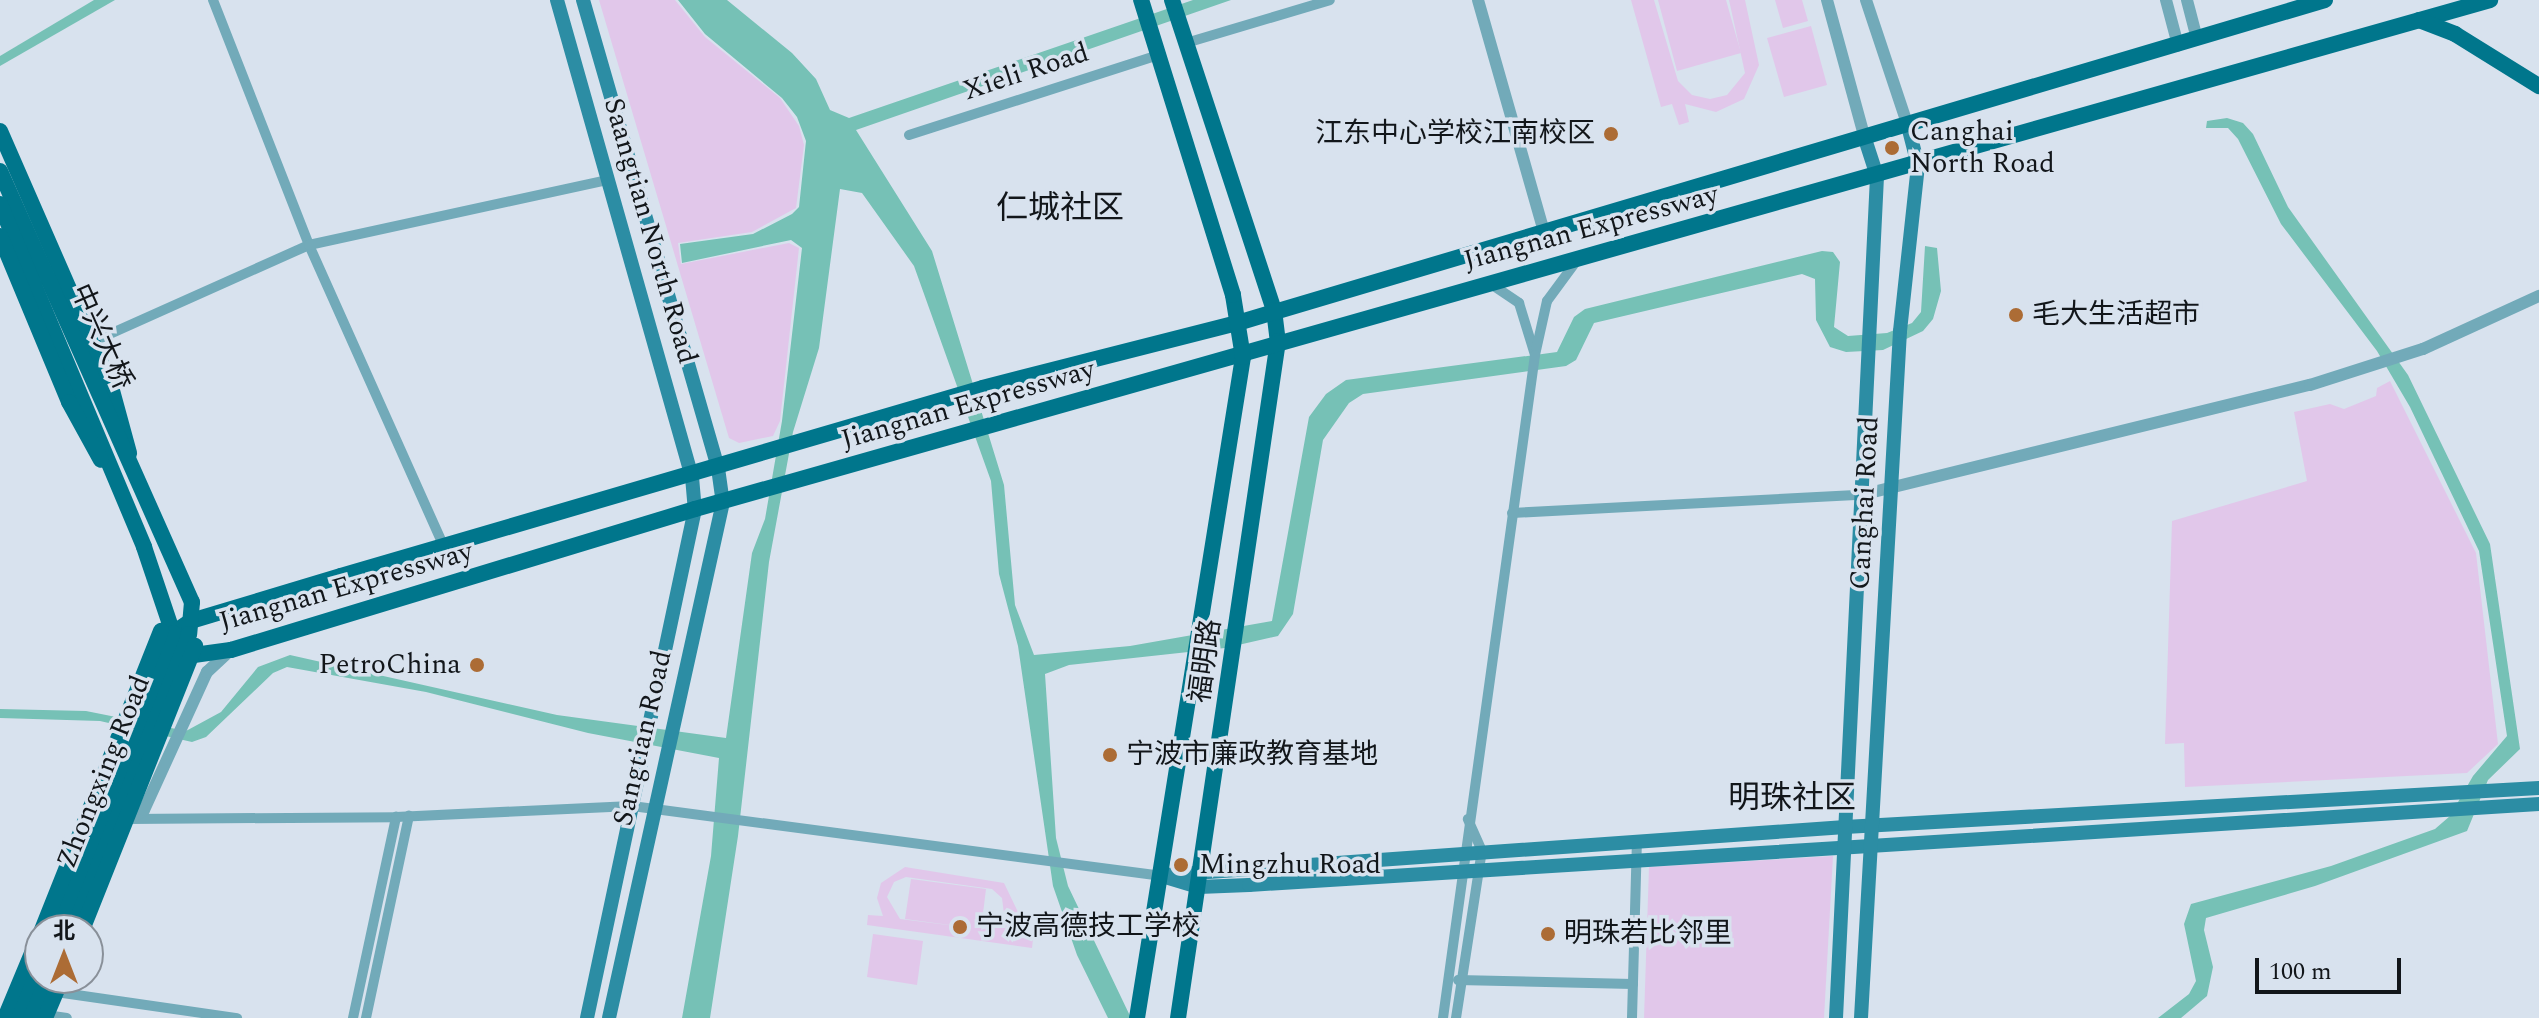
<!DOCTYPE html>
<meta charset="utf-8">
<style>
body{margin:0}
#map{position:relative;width:2539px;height:1018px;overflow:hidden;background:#d8e2ee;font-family:Spectral,"Noto Sans SC",serif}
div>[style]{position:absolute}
.green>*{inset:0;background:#e1c7ea}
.water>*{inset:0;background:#76c1b6}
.minor>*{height:10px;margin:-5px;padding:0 5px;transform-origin:5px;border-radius:5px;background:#72aab9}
.tertiary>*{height:12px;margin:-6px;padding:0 6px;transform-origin:6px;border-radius:6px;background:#72aab9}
.secondary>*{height:14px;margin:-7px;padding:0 7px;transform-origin:7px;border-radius:7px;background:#2c8da4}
.primary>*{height:16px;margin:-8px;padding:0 8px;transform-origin:8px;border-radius:8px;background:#00768c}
.dots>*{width:22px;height:22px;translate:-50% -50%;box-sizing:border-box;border:4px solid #d8e2ee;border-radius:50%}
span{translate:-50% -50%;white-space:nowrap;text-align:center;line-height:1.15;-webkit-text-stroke:7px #d8e2ee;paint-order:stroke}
.street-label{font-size:28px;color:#12161a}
.poi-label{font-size:28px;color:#12161a}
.left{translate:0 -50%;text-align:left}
.right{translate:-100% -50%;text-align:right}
.quarter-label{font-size:32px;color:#12161a}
.north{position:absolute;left:24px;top:914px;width:80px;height:80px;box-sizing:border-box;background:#d8e2ee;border:2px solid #899099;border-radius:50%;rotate:0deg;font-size:22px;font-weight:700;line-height:32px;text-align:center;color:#12161a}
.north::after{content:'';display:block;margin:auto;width:28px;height:36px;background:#ac6c35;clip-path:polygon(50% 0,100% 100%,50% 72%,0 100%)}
.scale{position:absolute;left:2255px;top:958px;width:146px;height:36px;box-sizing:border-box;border:4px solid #12161a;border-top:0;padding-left:10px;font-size:24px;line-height:28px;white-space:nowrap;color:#12161a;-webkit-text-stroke:6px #d8e2ee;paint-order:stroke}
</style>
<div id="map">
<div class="green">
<div style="clip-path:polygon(599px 0,675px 0,705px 37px,780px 98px,799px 126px,804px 145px,796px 208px,752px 232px,678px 243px,681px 264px,789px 243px,799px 248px,780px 421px,773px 436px,739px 443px,729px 438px)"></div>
<div style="clip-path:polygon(1631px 0,1654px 0,1678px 81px,1692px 95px,1710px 99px,1727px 95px,1745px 73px,1729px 0,1745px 0,1759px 65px,1744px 99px,1716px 112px,1685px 104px,1689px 122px,1679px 125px,1672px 104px,1661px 107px)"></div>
<div style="clip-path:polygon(1658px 0,1726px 0,1741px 53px,1677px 71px)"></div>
<div style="clip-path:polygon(1775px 0,1802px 0,1808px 21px,1783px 28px)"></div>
<div style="clip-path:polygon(1811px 26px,1827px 85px,1784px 97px,1767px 38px)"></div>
<div style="clip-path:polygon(2390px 381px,2476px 553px,2498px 744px,2467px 773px,2185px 787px,2184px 743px,2165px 744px,2172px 521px,2307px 481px,2294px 412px,2330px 404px,2344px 409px,2376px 396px,2377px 388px)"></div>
<div style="clip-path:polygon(1833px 856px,1824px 1018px,1644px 1018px,1649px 867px)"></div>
<div style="clip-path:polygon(evenodd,905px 867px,1004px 883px,1018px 912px,1002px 935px,1033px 939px,1032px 948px,867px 925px,868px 915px,883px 916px,877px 898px,881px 883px,905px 867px,906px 877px,992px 889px,1002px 898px,1004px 914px,996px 925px,981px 930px,986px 889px,911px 879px,905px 919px,972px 928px,900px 919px,887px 897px,894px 882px,906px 877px)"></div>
<div style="clip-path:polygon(873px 934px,923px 941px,917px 985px,867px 977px)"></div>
</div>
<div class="water">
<div style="clip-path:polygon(94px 0,115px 0,0 66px,0 56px)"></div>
<div style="clip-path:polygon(678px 0,727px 0,792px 53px,816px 79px,830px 110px,849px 118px,1193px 0,1231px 0,856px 130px,932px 251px,1004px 485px,1015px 605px,1034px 655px,1130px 646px,1272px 621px,1309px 417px,1326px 394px,1346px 380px,1557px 352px,1574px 317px,1585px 309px,1822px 251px,1833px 252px,1840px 262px,1834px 327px,1848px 336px,1887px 333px,1912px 323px,1921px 312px,1925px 246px,1937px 248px,1941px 291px,1933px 319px,1923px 331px,1883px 350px,1846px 352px,1830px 347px,1816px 320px,1815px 279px,1802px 274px,1594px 323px,1576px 360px,1566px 366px,1363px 394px,1349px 403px,1323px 440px,1293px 614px,1278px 636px,1225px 648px,1069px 665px,1045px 674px,1056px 838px,1068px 886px,1131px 1018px,1108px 1018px,1077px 955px,1053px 886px,1018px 646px,999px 574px,991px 481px,914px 266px,862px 193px,840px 189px,819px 348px,793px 432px,769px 562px,738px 836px,710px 1018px,682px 1018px,711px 856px,719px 758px,588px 733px,426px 692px,287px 667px,273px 673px,206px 737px,192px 742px,100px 721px,0 718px,0 709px,86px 711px,186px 731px,221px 712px,258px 667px,290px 655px,557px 715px,726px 738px,752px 553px,765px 519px,782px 421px,802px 248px,791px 240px,682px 263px,680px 244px,753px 234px,792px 214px,799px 207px,806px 141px,797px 117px,782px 98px,705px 34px)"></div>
<div style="clip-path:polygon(2227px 118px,2243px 123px,2253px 134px,2288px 207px,2408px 375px,2490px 544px,2520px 749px,2488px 780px,2467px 831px,2315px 886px,2206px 918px,2204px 930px,2213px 967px,2207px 996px,2181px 1018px,2158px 1018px,2189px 994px,2196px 981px,2184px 924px,2191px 904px,2331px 866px,2435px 829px,2450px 816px,2473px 776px,2507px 736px,2479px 551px,2410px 407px,2377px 351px,2281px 224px,2238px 139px,2228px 128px,2206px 128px,2207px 121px)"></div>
</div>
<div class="minor">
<div style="left:213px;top:0;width:263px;rotate:68.6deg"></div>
<div style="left:309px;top:245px;width:331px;rotate:65.9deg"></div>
<div style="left:1186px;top:43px;width:150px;rotate:-16.6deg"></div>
<div style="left:909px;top:135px;width:262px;rotate:-17.8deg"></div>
<div style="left:1491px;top:284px;width:34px;rotate:34deg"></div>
<div style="left:1519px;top:303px;width:54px;rotate:72.9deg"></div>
<div style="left:1535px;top:355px;width:55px;rotate:-77.5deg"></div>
<div style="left:1547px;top:301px;width:52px;rotate:-53.6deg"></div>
<div style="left:92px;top:342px;width:238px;rotate:-24.1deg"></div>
<div style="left:309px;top:245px;width:306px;rotate:-12.3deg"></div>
<div style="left:1512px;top:513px;width:349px;rotate:-3deg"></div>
<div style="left:129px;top:819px;width:267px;rotate:-0.4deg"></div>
<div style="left:396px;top:817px;width:236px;rotate:-2.7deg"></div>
<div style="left:632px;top:806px;width:535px;rotate:7.52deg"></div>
<div style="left:1458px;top:980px;width:175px;rotate:1.3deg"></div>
<div style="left:56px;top:992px;width:183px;rotate:8.2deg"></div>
<div style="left:46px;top:1015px;width:21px;rotate:8deg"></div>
<div style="left:353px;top:1018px;width:206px;rotate:-77.9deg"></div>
<div style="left:366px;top:1018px;width:207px;rotate:-78deg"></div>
<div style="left:1443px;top:1018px;width:669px;rotate:-82.1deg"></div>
<div style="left:1456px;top:1018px;width:169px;rotate:-81.2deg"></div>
<div style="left:1482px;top:851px;width:35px;rotate:-114deg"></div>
<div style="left:1632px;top:1018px;width:176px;rotate:-88.4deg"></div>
</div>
<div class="tertiary">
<div style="left:1478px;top:0;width:241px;rotate:74.1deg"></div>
<div style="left:1827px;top:0;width:144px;rotate:74.7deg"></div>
<div style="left:1866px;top:0;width:133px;rotate:71.6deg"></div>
<div style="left:2166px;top:0;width:47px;rotate:75.1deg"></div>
<div style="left:2187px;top:0;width:40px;rotate:75.6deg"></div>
<div style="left:1861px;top:495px;width:462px;rotate:-13.8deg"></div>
<div style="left:2310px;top:385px;width:119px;rotate:-17.7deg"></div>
<div style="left:2423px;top:349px;width:128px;rotate:-24.6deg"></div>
<div style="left:128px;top:819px;width:18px;rotate:-29deg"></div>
<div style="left:144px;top:810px;width:152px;rotate:-65.5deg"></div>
<div style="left:207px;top:672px;width:33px;rotate:-43deg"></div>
</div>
<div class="secondary">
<div style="left:557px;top:0;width:496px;rotate:74.2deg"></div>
<div style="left:692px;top:477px;width:32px;rotate:85deg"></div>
<div style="left:695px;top:509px;width:520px;rotate:101.98deg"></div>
<div style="left:583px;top:0;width:487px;rotate:73.9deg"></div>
<div style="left:718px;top:468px;width:34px;rotate:82deg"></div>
<div style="left:723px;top:502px;width:528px;rotate:102.46deg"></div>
<div style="left:1166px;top:875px;width:681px;rotate:-4.04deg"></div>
<div style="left:1845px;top:827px;width:695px;rotate:-3.22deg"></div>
<div style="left:1162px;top:876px;width:39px;rotate:17deg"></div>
<div style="left:1199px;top:887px;width:50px;rotate:-2.3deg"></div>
<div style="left:1249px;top:885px;width:1293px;rotate:-3.59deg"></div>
<div style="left:1836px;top:1018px;width:843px;rotate:-87.21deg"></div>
<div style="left:1877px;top:176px;width:39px;rotate:-108deg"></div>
<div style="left:1861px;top:1018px;width:688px;rotate:-86.75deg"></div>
<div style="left:1900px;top:331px;width:167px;rotate:-83.8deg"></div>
<div style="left:1918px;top:165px;width:40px;rotate:-104.4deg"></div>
</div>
<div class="primary">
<div style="left:1172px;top:0;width:326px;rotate:71.8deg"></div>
<div style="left:1274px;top:310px;width:31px;rotate:83deg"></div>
<div style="left:1278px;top:341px;width:684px;rotate:98.4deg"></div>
<div style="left:2325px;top:0;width:1131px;rotate:163.46deg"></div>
<div style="left:1241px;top:322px;width:266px;rotate:165.7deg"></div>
<div style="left:983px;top:388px;width:669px;rotate:163.68deg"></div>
<div style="left:341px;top:576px;width:157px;rotate:163.3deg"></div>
<div style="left:191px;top:621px;width:37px;rotate:146deg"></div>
<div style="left:160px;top:642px;width:36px;rotate:21deg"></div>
<div style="left:194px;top:655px;width:37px;rotate:-8deg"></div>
<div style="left:231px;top:650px;width:485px;rotate:-16.9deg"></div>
<div style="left:695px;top:509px;width:1866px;rotate:-15.83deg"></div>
<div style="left:2419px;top:20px;width:39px;rotate:21deg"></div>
<div style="left:2455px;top:34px;width:99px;rotate:31.8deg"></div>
<div style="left:0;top:131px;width:275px;rotate:66.4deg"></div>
<div style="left:110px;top:383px;width:73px;rotate:74.8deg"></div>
<div style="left:0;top:171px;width:472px;rotate:66deg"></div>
<div style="left:192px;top:602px;width:32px;rotate:95deg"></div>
<div style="left:189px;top:634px;width:320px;rotate:112.2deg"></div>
<div style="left:0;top:204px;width:372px;rotate:67.2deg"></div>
<div style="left:144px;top:547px;width:91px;rotate:71.4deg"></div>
<div style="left:173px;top:633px;width:319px;rotate:111.5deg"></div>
<div style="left:0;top:236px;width:180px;rotate:67.4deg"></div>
<div style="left:69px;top:402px;width:66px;rotate:61.1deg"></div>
<div style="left:42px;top:930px;width:322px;rotate:-68.3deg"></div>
<div style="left:82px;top:930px;width:306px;rotate:-68.3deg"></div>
<div style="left:5px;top:1018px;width:91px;rotate:-67.4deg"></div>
<div style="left:19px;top:1018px;width:54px;rotate:-67.2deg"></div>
<div style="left:31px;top:1018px;width:43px;rotate:-67deg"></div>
<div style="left:45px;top:1018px;width:43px;rotate:-67deg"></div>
<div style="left:1137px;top:1018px;width:669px;rotate:-80.89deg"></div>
<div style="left:1243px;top:357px;width:63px;rotate:-99.2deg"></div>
<div style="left:1233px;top:295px;width:309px;rotate:-107.3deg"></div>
</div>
<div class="dots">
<div style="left:1611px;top:134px;background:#ac6c35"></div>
<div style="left:1892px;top:148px;background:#ac6c35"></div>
<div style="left:2016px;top:315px;background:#ac6c35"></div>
<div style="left:477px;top:665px;background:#ac6c35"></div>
<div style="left:1110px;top:755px;background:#ac6c35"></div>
<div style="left:1181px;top:865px;background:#ac6c35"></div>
<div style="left:960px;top:927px;background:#ac6c35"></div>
<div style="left:1548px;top:934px;background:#ac6c35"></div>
</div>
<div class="street-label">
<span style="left:1026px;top:72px;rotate:-18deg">Xieli Road</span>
<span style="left:1591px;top:228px;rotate:-15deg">Jiangnan Expressway</span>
<span style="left:650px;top:231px;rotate:74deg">Saangtian North Road</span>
<span style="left:101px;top:337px;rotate:66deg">中兴大桥</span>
<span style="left:968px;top:405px;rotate:-16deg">Jiangnan Expressway</span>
<span style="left:1865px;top:503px;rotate:-87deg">Canghai Road</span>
<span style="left:346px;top:587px;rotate:-16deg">Jiangnan Expressway</span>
<span style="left:1206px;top:661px;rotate:-82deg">福明路</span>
<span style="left:643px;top:738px;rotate:-77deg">Sangtian Road</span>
<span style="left:104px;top:772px;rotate:-68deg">Zhongxing Road</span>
</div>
<div class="poi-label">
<span class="left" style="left:1910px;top:148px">Canghai<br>North Road</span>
<span class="right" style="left:1595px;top:134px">江东中心学校江南校区</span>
<span class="left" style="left:2032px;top:315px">毛大生活超市</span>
<span class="right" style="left:461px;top:665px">PetroChina</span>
<span class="left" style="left:1126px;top:755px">宁波市廉政教育基地</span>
<span class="left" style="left:1199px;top:865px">Mingzhu Road</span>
<span class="left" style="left:976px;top:927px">宁波高德技工学校</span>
<span class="left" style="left:1564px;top:934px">明珠若比邻里</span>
</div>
<div class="quarter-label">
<span style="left:1060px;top:209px">仁城社区</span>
<span style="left:1792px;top:799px">明珠社区</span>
</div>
<div class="north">北</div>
<div class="scale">100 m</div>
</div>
